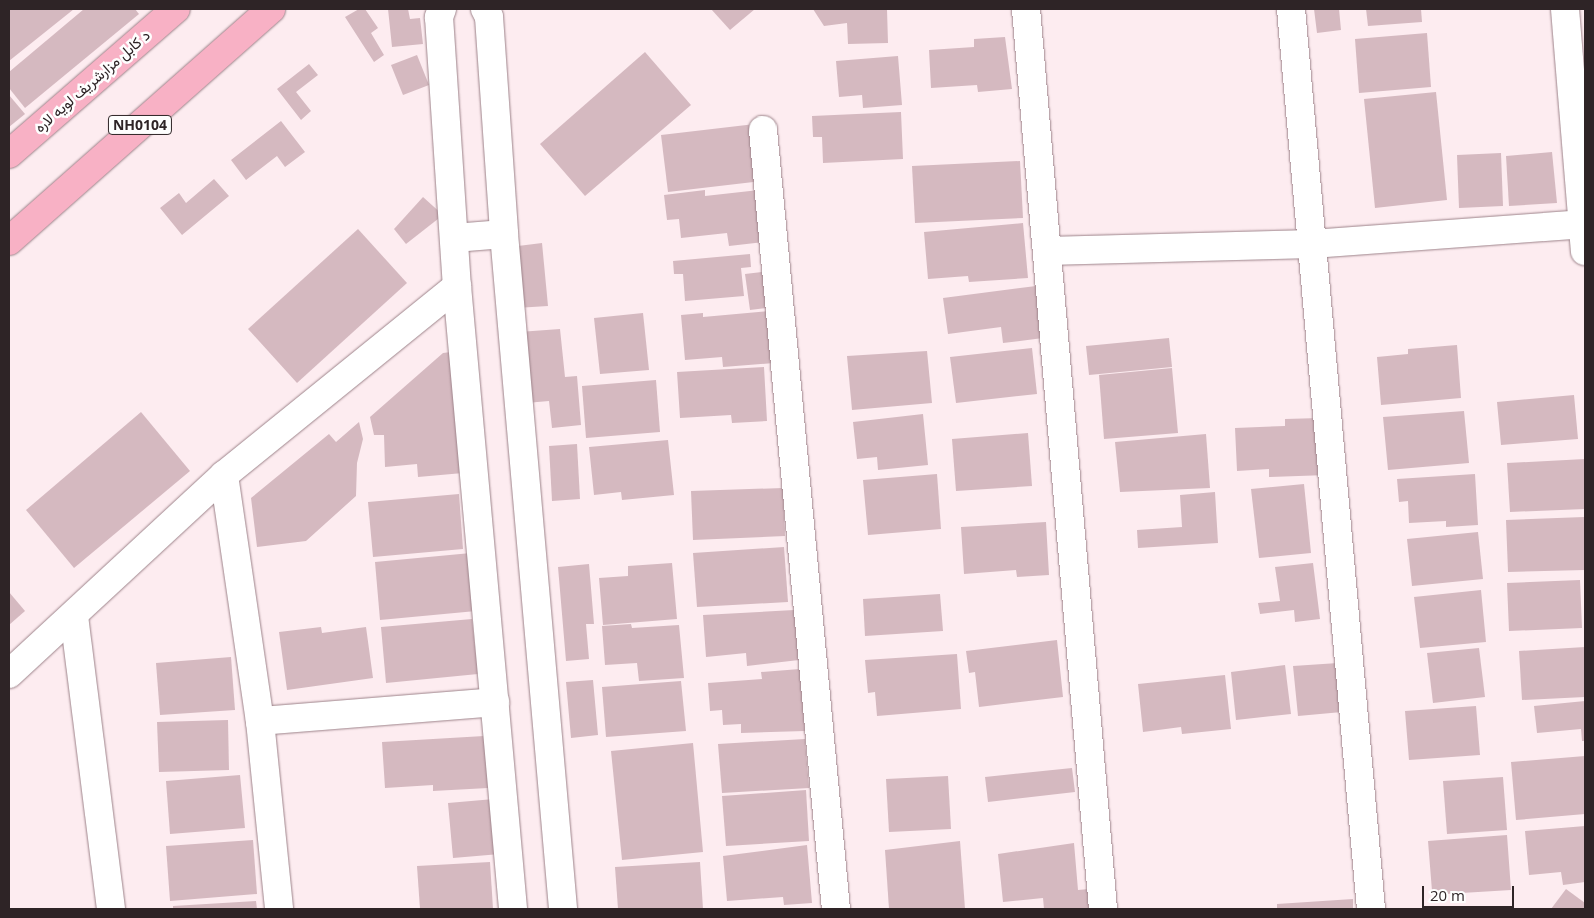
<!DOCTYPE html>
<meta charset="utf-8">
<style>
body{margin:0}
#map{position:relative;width:1594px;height:918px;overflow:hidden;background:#fdecf0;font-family:"Open Sans",Vazirmatn,sans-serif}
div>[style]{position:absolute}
.building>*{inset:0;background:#d5b9c0}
.roads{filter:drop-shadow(0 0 1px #9d838a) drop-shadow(0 0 1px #9d838a)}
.street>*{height:28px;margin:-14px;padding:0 14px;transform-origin:14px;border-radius:14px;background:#fff}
.highway>*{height:28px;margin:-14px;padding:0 14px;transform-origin:14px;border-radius:14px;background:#f8b1c5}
span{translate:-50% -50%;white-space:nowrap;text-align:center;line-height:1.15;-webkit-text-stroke:5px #fefefe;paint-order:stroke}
.shield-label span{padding:1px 4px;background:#fefefe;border:1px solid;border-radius:4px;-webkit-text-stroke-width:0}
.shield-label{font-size:14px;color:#2e2426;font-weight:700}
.street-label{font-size:15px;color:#2e2426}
.frame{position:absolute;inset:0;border:10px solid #2e2426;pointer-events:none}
.scale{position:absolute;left:1422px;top:886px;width:92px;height:22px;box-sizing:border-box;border:2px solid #2e2426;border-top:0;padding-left:6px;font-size:15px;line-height:18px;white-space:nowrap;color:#2e2426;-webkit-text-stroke:4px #fefefe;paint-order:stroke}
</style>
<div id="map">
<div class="building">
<div style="clip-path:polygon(9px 9px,74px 9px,9px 61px)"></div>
<div style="clip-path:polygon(84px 9px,135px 9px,139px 14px,25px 108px,9px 88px,9px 72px)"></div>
<div style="clip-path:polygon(359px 9px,365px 9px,378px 28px,371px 33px,384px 55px,374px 62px,345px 17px)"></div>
<div style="clip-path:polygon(388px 9px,408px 9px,410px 19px,420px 18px,423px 44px,392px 47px)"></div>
<div style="clip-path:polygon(711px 9px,755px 9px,730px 30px)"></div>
<div style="clip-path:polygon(813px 9px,887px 9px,888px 43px,848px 44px,847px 23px,824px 26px)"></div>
<div style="clip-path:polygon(1314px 9px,1339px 9px,1341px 30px,1317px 33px)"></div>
<div style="clip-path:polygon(1366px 9px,1421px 9px,1422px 22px,1368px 26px)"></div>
<div style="clip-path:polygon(1427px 33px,1431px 87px,1359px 93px,1355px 39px)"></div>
<div style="clip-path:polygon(1005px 37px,1012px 89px,978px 92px,977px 85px,931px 88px,929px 50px,974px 47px,974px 39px)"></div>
<div style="clip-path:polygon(645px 52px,691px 105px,585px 196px,540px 144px)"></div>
<div style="clip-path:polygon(417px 55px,429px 85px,403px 95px,391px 65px)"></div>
<div style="clip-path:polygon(898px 56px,902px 105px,863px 108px,862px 95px,839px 97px,836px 61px)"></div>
<div style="clip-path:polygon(309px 64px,318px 75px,296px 92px,311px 111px,301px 120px,277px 89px)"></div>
<div style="clip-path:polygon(1436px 92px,1447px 200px,1375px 208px,1364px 99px)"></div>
<div style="clip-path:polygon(9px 95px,25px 114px,9px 127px)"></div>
<div style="clip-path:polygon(901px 112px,903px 159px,823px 163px,822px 137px,813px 137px,812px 116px)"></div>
<div style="clip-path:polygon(281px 121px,305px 152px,285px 167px,277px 156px,246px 180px,231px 160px)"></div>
<div style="clip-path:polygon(755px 124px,762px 181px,668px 192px,661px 135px)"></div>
<div style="clip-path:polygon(1552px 152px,1557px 203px,1509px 206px,1506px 156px)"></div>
<div style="clip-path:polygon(1501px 153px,1503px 206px,1459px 208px,1457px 155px)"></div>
<div style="clip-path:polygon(1020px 161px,1023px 218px,915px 223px,912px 166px)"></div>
<div style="clip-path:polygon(214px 179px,229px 196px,182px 235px,160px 208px,179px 193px,186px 203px)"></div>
<div style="clip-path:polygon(705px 190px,705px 196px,759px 190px,765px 242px,729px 246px,727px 233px,681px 238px,679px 219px,667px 220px,664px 195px)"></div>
<div style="clip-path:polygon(423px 197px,443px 215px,406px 244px,394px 229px)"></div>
<div style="clip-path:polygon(1023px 223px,1028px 278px,969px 282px,968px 276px,928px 279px,924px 232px)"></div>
<div style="clip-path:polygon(358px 229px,407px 283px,297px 383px,248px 329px)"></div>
<div style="clip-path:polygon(542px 243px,548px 306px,516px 308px,510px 247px)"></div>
<div style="clip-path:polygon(750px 254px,751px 267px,741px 268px,744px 296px,685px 301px,683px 274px,674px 274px,673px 261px)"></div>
<div style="clip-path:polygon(770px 271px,775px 307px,750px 310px,745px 274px)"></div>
<div style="clip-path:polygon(1036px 286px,1043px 338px,1003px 343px,1001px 327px,948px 334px,943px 298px)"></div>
<div style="clip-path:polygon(769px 311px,774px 363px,723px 367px,722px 357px,685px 360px,681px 315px,703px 313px,703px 317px)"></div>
<div style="clip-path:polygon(643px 313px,649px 370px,600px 374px,594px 318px)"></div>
<div style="clip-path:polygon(560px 329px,565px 377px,577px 376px,581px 425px,552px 428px,549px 401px,526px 403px,519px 332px)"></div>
<div style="clip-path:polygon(1169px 338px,1172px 367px,1089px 375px,1086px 346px)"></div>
<div style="clip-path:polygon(1457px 345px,1461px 398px,1381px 405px,1377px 357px,1408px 354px,1408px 349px)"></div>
<div style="clip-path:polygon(1032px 348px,1037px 394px,956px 403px,950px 357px)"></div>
<div style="clip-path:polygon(927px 351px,932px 403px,852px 410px,847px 356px)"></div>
<div style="clip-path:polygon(451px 352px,463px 473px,418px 477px,417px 464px,385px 467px,384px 435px,374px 435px,370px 417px,443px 353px)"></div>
<div style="clip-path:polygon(764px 367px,767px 421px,732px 423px,731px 415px,680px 418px,677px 372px)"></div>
<div style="clip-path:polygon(1172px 368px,1178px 433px,1104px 439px,1099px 375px)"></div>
<div style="clip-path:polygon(656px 380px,660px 432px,586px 438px,582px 386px)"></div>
<div style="clip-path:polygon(1574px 395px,1578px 439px,1501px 445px,1497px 402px)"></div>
<div style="clip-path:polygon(1464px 411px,1469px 463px,1388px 470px,1383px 417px)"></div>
<div style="clip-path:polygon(141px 412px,190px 471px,74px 568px,26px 510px)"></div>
<div style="clip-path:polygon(923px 414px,928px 465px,878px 470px,877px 457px,857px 459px,853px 422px)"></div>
<div style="clip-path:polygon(1320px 418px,1327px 475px,1269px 477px,1269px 469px,1237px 471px,1235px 428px,1285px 426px,1285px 419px)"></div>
<div style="clip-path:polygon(359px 422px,363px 439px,357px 463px,356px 496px,306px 541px,257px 547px,251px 498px,329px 434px,336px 442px)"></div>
<div style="clip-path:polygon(1028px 433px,1032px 486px,956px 491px,952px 439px)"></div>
<div style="clip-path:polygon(1206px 434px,1210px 488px,1120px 492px,1115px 442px)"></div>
<div style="clip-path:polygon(668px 440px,674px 495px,622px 500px,621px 492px,594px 495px,589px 447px)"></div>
<div style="clip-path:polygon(577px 444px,580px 499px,552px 501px,549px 446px)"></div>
<div style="clip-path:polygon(1585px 459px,1585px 509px,1510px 512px,1507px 463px)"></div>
<div style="clip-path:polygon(937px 474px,941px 529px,868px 535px,863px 480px)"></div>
<div style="clip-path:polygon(1475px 474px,1478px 525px,1446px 527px,1446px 521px,1409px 523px,1408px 501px,1399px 502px,1397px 479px)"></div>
<div style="clip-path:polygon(1304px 484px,1311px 553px,1259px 558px,1251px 489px)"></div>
<div style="clip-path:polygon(783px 488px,785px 536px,693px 540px,691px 491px)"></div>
<div style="clip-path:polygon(1215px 492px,1218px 543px,1138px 548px,1137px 530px,1182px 527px,1180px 495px)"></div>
<div style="clip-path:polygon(459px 494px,463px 549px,373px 557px,368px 502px)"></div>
<div style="clip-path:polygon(1584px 517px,1585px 570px,1508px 572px,1506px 520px)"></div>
<div style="clip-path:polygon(1046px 522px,1049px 575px,1017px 577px,1016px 570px,964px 574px,961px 527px)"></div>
<div style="clip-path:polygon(1478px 532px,1483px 579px,1412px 586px,1407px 539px)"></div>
<div style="clip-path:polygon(784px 547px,788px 602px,697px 607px,693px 553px)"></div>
<div style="clip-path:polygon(471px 553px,476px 611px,380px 620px,375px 562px)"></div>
<div style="clip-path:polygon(672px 563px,677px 619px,603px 625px,599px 578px,628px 576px,628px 566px)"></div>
<div style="clip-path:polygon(1313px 563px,1320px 619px,1295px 622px,1294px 610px,1260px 614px,1258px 603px,1280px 601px,1275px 567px)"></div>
<div style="clip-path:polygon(589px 564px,594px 624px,586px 624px,589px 659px,566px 661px,558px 567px)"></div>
<div style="clip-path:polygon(1580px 580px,1582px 628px,1509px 631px,1507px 583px)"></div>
<div style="clip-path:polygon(1481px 590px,1486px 642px,1420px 648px,1414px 597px)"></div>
<div style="clip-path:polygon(9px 592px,25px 611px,9px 625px)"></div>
<div style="clip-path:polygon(940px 594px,943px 631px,865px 636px,863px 599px)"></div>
<div style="clip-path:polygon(794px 610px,799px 660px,747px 666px,746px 653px,706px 657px,703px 615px)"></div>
<div style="clip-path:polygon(472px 619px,478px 674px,386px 683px,381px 627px)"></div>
<div style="clip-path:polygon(631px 624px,632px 628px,679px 625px,684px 678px,639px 681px,637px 663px,605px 665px,602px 626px)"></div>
<div style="clip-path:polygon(321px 627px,322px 633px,366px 627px,373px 678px,287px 690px,279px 632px)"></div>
<div style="clip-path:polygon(1057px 640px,1063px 697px,979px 707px,975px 672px,969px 673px,966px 651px)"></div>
<div style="clip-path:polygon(1585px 647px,1585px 697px,1522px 700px,1519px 651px)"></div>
<div style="clip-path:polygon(1479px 648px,1485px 697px,1433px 703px,1427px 653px)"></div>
<div style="clip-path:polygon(957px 654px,961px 709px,877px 716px,875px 692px,868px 693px,865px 660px)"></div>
<div style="clip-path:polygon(231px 657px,235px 710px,160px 715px,156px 663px)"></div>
<div style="clip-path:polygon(1338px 663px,1342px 712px,1298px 716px,1293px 666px)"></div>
<div style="clip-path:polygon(1285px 665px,1291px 714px,1236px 720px,1231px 672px)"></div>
<div style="clip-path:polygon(800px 669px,805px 731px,741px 733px,741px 724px,723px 725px,722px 710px,710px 711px,708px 683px,762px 679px,761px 672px)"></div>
<div style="clip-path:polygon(1225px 675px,1231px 729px,1182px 734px,1181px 727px,1143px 732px,1138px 684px)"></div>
<div style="clip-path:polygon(593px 680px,598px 735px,571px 738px,566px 682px)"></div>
<div style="clip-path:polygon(681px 681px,686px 731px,606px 737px,602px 687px)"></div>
<div style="clip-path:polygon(1585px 701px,1585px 741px,1582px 741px,1581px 729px,1537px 733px,1534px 706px)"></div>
<div style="clip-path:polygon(1476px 706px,1480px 755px,1409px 760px,1405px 711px)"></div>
<div style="clip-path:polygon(228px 720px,229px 770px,159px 772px,157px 722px)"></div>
<div style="clip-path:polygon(484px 736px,488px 788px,433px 791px,433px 785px,385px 788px,382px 742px)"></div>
<div style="clip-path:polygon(805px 739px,809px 788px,722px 793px,718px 744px)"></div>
<div style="clip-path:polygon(693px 743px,703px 852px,622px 860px,611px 751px)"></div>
<div style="clip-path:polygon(1585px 756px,1585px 814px,1516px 820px,1511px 762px)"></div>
<div style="clip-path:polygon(1072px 768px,1075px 792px,988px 802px,985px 777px)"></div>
<div style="clip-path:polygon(240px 775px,245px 828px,170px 834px,166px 781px)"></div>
<div style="clip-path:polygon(948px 776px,951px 829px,889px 832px,886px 779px)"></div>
<div style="clip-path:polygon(1503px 777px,1507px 830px,1447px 834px,1443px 781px)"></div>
<div style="clip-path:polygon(806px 790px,809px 841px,726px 846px,722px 796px)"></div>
<div style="clip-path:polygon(494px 799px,500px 854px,453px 858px,448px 803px)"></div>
<div style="clip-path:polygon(1585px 826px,1585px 882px,1563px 885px,1561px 872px,1529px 875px,1525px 831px)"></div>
<div style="clip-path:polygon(1507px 835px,1511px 890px,1445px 894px,1444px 890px,1432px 891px,1428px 841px)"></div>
<div style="clip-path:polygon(253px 840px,257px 894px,170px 901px,166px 846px)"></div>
<div style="clip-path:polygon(960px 841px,965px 909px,889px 909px,885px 850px)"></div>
<div style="clip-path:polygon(1074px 843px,1078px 890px,1089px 889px,1091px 909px,1044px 909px,1043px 898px,1003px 902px,998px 854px)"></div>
<div style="clip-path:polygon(807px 845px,812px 903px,784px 905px,783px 897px,727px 901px,723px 856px)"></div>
<div style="clip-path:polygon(490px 862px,493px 909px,420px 909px,417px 866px)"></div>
<div style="clip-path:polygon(700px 862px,703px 909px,618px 909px,615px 867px)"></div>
<div style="clip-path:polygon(1566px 889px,1585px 903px,1585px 909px,1551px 909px)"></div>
<div style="clip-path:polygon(1353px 899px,1353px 909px,1277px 909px,1277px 904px)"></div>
<div style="clip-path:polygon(256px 901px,257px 909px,173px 909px,173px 906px)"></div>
</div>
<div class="roads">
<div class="street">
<div style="left:442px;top:9px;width:9px;rotate:111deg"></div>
<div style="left:439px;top:17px;width:270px;rotate:86.2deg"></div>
<div style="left:457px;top:286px;width:626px;rotate:84.86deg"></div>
<div style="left:485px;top:9px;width:9px;rotate:63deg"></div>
<div style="left:489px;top:17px;width:218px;rotate:86deg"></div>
<div style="left:504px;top:234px;width:678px;rotate:85deg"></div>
<div style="left:1026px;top:9px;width:903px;rotate:85.11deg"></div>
<div style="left:1291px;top:9px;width:904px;rotate:84.92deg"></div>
<div style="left:1565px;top:9px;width:243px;rotate:85.3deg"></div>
<div style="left:763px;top:130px;width:782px;rotate:84.65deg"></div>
<div style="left:454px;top:238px;width:50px;rotate:-4.6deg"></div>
<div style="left:1047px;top:251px;width:265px;rotate:-1.5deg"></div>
<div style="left:1312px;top:244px;width:274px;rotate:-4.2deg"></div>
<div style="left:224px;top:475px;width:249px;rotate:81.7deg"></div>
<div style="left:260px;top:721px;width:189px;rotate:84.2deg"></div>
<div style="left:74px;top:616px;width:295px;rotate:82.8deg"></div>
<div style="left:9px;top:674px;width:293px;rotate:-42.8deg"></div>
<div style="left:224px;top:475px;width:300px;rotate:-39deg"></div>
<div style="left:260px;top:721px;width:236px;rotate:-4.6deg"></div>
</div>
<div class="highway">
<div style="left:9px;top:154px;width:221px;rotate:-41deg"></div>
<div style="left:9px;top:241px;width:350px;rotate:-41.5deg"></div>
</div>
</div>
<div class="shield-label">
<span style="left:140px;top:125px">NH0104</span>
</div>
<div class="street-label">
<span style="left:92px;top:81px;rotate:-41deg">د کابل مزارشریف لویه لاره</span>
</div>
<div class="frame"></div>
<div class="scale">20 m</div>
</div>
